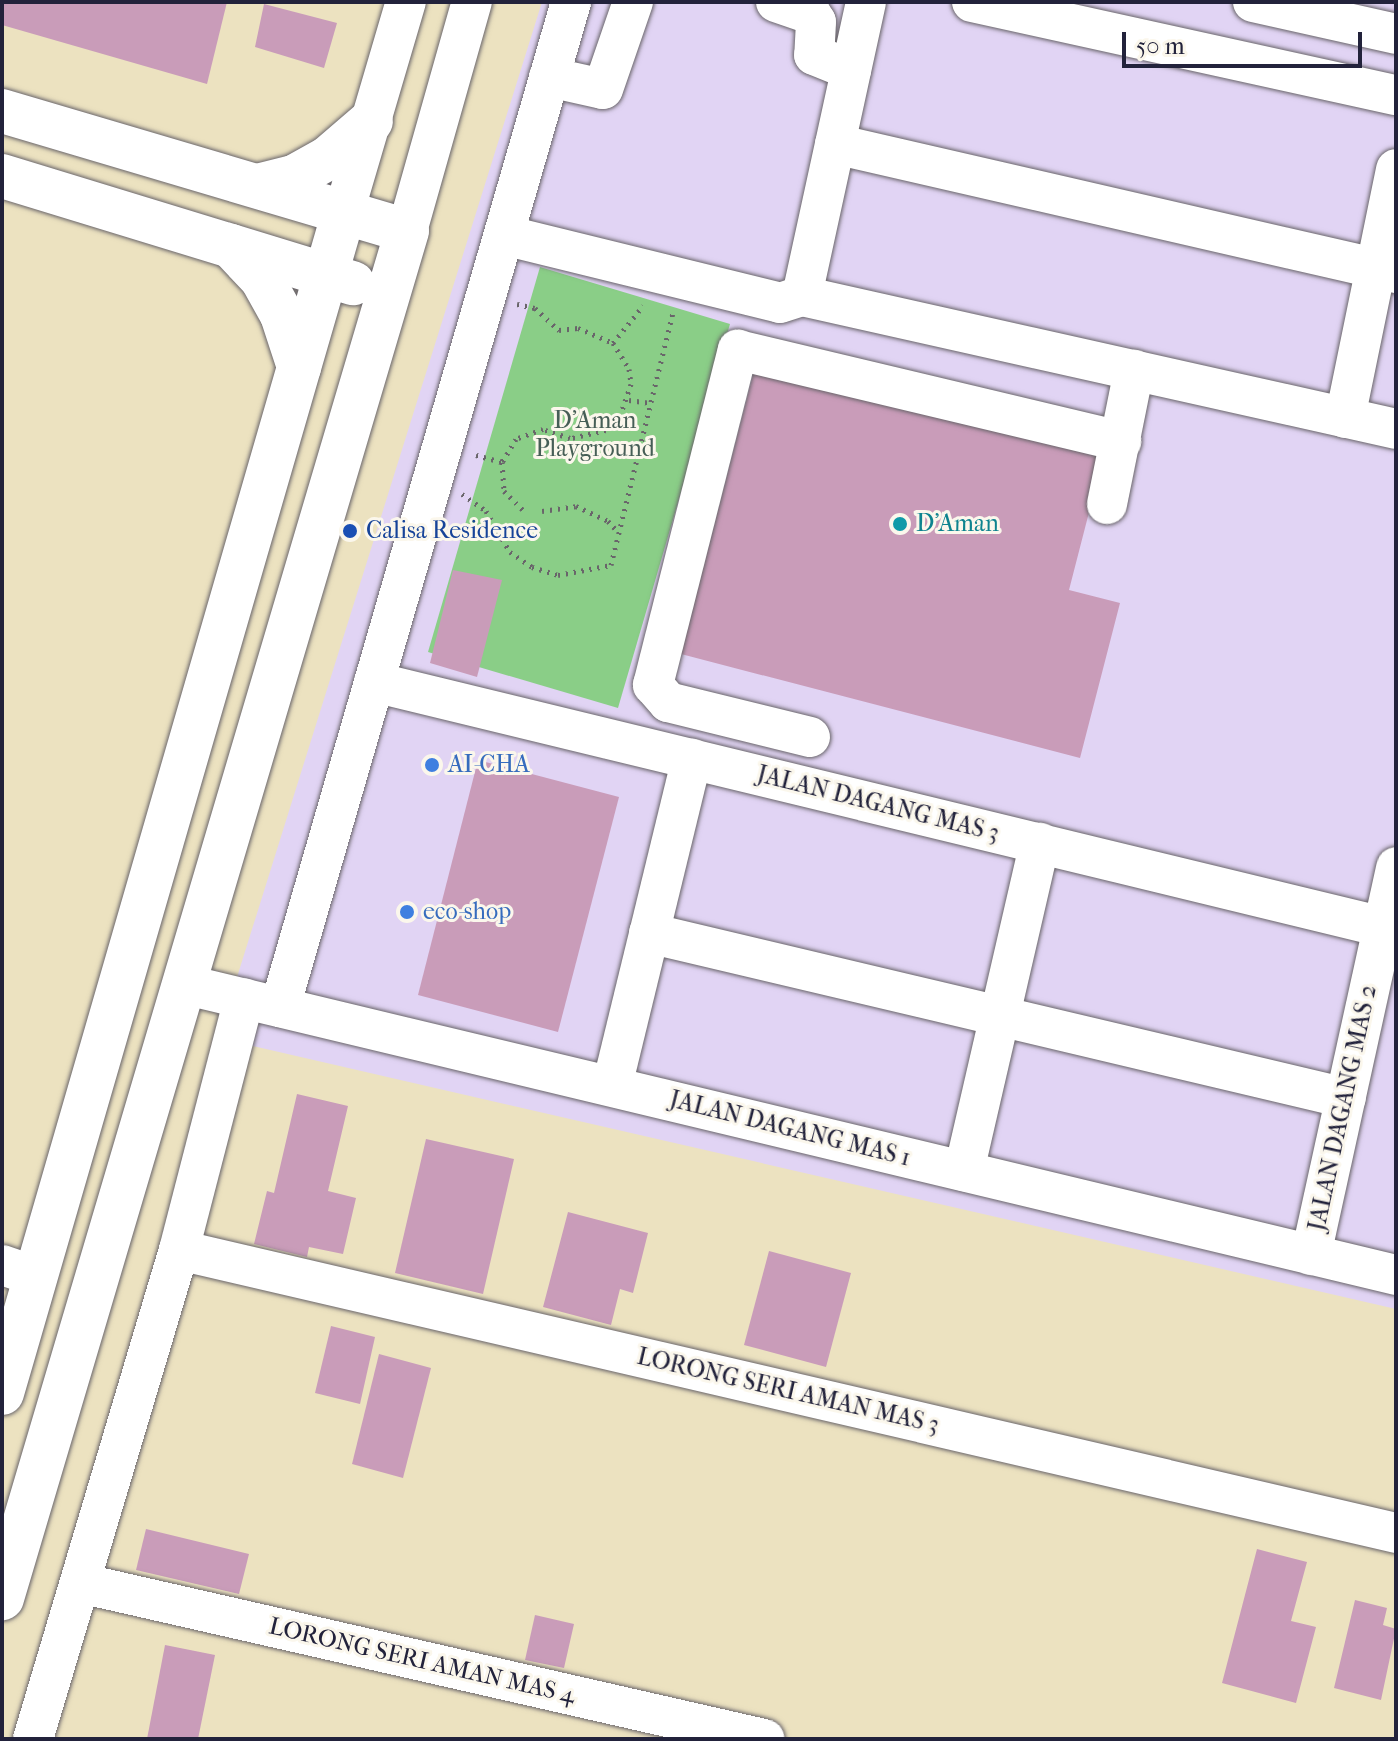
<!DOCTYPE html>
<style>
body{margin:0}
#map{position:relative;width:1398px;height:1741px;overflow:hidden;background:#ece2c0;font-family:"IM FELL French Canon",serif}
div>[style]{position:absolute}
.built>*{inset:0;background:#e1d4f4}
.green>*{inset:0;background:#8ace87}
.building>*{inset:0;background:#c99cb9}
.path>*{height:5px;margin-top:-2.5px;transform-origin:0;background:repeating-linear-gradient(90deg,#69656a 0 2px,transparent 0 8px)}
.roads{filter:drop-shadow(0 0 2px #69656a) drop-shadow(0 0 2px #69656a)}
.minor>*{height:40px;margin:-20px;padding:0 20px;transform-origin:20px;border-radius:20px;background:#fff}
.major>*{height:44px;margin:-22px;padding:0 22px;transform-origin:22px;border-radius:22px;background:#fff}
.dots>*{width:22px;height:22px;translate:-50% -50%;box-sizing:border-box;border:4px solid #fbf7ec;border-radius:50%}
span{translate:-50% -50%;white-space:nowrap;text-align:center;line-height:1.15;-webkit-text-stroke:6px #fbf7ec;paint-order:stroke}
.park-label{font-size:24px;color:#465e56}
.culture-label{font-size:24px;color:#0d838f}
.left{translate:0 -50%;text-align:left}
.transit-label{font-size:24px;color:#164399}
.shop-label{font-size:24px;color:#366cbe}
.street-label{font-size:24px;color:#22223b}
.frame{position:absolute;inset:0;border:4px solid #22223b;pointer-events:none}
.scale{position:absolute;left:1122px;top:32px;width:240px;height:36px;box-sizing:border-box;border:4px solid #22223b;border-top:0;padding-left:10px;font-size:24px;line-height:28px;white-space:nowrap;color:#22223b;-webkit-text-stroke:6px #fbf7ec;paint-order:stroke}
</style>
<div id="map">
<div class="built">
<div style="clip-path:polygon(542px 2px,1396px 2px,1396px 1309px,218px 1038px)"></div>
</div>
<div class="green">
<div style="clip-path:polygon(540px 267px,730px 324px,618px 708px,428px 652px)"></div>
</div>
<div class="building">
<div style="clip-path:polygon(2px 2px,227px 2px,207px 84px,2px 25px)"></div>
<div style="clip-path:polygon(264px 4px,337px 23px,324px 68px,255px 47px)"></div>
<div style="clip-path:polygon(755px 367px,1103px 458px,1069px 590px,1120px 603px,1080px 758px,681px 654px)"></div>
<div style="clip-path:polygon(453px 570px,502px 580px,477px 677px,430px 663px)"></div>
<div style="clip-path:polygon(478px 760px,619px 797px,558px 1032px,418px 995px)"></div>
<div style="clip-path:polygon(297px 1094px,348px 1106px,328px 1191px,356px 1198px,343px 1254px,309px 1247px,307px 1257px,254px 1244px,267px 1191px,274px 1193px)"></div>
<div style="clip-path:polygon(426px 1139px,514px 1159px,483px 1294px,395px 1273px)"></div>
<div style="clip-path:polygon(568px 1212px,648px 1233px,633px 1293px,620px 1289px,611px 1325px,543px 1307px)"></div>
<div style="clip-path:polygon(769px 1251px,851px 1273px,826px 1367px,744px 1345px)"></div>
<div style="clip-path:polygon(331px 1326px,375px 1337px,360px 1404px,315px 1393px)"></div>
<div style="clip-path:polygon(379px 1354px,431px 1368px,403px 1478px,352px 1464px)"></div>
<div style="clip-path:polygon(146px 1529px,249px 1554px,239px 1594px,136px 1570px)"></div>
<div style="clip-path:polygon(1257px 1549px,1307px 1562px,1291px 1621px,1316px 1627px,1296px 1703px,1222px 1683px)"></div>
<div style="clip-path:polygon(1355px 1600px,1387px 1608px,1383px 1625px,1396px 1629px,1381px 1700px,1334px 1688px)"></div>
<div style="clip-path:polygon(535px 1615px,574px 1624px,564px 1668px,525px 1660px)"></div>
<div style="clip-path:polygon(165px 1645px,215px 1655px,198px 1739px,147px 1739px)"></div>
</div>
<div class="path">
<div style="left:517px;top:304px;width:18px;rotate:13deg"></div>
<div style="left:535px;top:308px;width:33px;rotate:43deg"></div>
<div style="left:559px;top:330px;width:19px;rotate:-6deg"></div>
<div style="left:578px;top:328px;width:38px;rotate:23deg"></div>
<div style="left:613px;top:343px;width:31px;rotate:58deg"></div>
<div style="left:629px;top:369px;width:15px;rotate:82deg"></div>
<div style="left:631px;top:384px;width:34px;rotate:109deg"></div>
<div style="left:620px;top:416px;width:20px;rotate:135deg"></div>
<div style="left:606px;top:430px;width:37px;rotate:167deg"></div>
<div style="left:570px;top:438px;width:28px;rotate:-162deg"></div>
<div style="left:543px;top:429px;width:29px;rotate:160deg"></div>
<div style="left:516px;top:439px;width:27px;rotate:121deg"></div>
<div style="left:502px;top:462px;width:29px;rotate:86deg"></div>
<div style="left:504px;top:491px;width:28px;rotate:45deg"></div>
<div style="left:613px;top:343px;width:48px;rotate:-51deg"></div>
<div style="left:629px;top:400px;width:22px;rotate:8deg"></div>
<div style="left:476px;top:455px;width:27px;rotate:15deg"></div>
<div style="left:462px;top:494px;width:29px;rotate:35deg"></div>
<div style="left:486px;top:511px;width:48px;rotate:59.7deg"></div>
<div style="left:510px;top:552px;width:27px;rotate:34deg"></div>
<div style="left:532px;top:567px;width:27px;rotate:17deg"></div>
<div style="left:558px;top:575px;width:54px;rotate:-10.7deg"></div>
<div style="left:611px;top:565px;width:260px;rotate:-76.2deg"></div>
<div style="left:542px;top:511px;width:34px;rotate:-8deg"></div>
<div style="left:576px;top:506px;width:35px;rotate:25deg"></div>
<div style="left:608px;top:521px;width:16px;rotate:47deg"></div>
</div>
<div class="roads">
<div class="minor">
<div style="left:776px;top:2px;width:37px;rotate:19deg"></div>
<div style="left:811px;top:14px;width:9px;rotate:58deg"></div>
<div style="left:816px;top:22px;width:33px;rotate:93deg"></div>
<div style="left:814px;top:55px;width:40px;rotate:22deg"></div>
<div style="left:866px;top:2px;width:301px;rotate:102.3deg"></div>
<div style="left:802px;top:296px;width:609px;rotate:12.62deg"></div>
<div style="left:972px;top:2px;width:434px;rotate:12.4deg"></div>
<div style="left:1253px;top:2px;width:147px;rotate:12.6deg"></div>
<div style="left:549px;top:77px;width:55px;rotate:12.5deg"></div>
<div style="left:603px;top:89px;width:92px;rotate:-71deg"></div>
<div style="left:835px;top:144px;width:576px;rotate:12.95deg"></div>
<div style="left:344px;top:212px;width:219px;rotate:-73.6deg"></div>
<div style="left:407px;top:231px;width:238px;rotate:-74.2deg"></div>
<div style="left:504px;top:235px;width:284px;rotate:13.8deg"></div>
<div style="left:780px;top:303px;width:23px;rotate:-18deg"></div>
<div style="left:1345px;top:418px;width:254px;rotate:-78.4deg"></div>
<div style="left:1107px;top:504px;width:137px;rotate:-78.6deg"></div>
<div style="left:374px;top:682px;width:1038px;rotate:13.65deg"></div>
<div style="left:810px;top:737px;width:146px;rotate:-166.2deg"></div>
<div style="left:668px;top:702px;width:23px;rotate:-131deg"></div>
<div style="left:653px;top:685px;width:346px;rotate:-75.8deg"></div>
<div style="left:738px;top:350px;width:394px;rotate:13.4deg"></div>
<div style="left:649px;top:933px;width:716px;rotate:13.32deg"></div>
<div style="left:183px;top:984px;width:1247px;rotate:13.49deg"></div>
<div style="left:280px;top:1007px;width:1046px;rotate:-73.85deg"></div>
<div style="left:612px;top:1086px;width:337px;rotate:-76.3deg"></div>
<div style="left:964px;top:1171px;width:337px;rotate:-77deg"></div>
<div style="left:179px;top:1250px;width:1249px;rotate:13.09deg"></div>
<div style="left:1311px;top:1255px;width:397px;rotate:-77.6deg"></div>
<div style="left:2px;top:1265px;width:36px;rotate:19deg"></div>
<div style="left:80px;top:1583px;width:702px;rotate:12.85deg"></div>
<div style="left:33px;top:1739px;width:510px;rotate:-73.38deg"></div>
<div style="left:179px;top:1250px;width:260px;rotate:-75.5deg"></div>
</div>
<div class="major">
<div style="left:2px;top:111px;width:422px;rotate:16.5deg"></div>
<div style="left:407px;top:231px;width:1426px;rotate:106.5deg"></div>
<div style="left:2px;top:176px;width:367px;rotate:17deg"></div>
<div style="left:257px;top:186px;width:38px;rotate:-14deg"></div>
<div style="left:294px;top:177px;width:38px;rotate:-29deg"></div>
<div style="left:327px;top:159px;width:58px;rotate:-40.8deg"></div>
<div style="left:231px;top:246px;width:45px;rotate:46.8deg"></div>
<div style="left:262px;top:279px;width:41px;rotate:60.9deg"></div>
<div style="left:282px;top:315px;width:55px;rotate:71.9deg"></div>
<div style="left:2px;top:1393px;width:1230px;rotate:-73.85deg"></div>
</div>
</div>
<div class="dots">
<div style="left:900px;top:524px;background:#0f9aa8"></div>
<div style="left:350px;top:531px;background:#1a4fb4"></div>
<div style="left:432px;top:765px;background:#3f7fe0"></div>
<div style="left:407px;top:912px;background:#3f7fe0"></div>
</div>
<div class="park-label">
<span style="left:595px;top:435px">D'Aman<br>Playground</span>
</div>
<div class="culture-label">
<span class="left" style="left:916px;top:524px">D'Aman</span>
</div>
<div class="transit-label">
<span class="left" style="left:366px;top:531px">Calisa Residence</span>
</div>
<div class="shop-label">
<span class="left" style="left:448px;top:765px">AI-CHA</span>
<span class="left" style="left:423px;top:912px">eco-shop</span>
</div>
<div class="street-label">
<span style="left:878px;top:804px;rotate:14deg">JALAN DAGANG MAS 3</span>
<span style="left:1343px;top:1108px;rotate:-78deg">JALAN DAGANG MAS 2</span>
<span style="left:790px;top:1129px;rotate:14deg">JALAN DAGANG MAS 1</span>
<span style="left:788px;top:1391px;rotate:13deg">LORONG SERI AMAN MAS 3</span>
<span style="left:422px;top:1661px;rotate:13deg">LORONG SERI AMAN MAS 4</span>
</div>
<div class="frame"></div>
<div class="scale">50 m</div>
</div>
